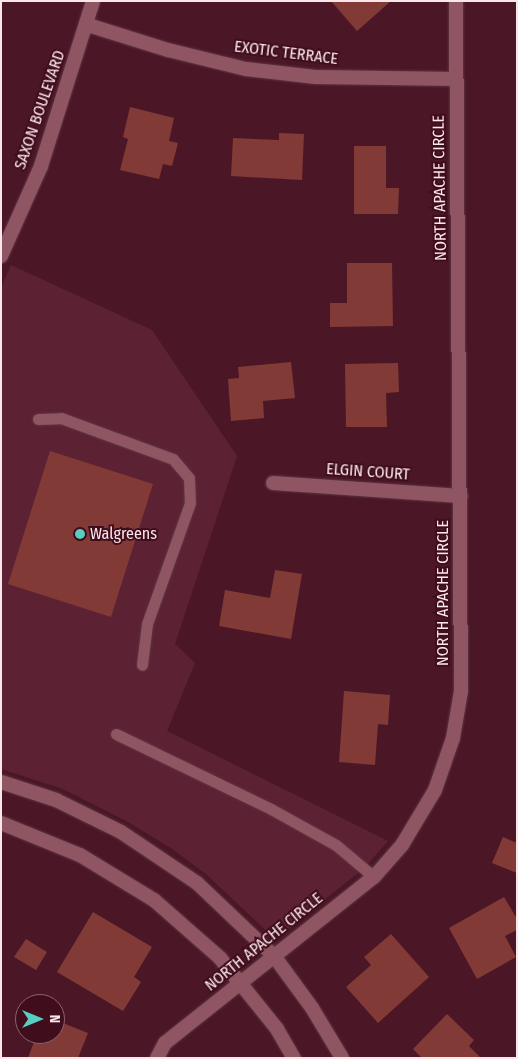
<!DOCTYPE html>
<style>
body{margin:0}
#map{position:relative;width:518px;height:1059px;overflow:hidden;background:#4b1727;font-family:"Fira Sans Condensed",sans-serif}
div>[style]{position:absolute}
.built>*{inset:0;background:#5c2234}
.building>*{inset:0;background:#823a36}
.roads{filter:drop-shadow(0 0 1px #5f3744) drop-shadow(0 0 1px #5f3744)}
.service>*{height:11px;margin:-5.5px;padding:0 5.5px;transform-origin:5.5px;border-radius:5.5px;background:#905563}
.minor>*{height:14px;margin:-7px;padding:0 7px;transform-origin:7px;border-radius:7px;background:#905563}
.tertiary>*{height:14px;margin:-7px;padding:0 7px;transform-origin:7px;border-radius:7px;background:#905563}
.secondary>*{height:14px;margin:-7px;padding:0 7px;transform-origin:7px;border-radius:7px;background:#905563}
.dots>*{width:14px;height:14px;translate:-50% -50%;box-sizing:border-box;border:2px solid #400d1d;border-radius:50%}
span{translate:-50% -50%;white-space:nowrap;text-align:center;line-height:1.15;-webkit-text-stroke:4px #400d1d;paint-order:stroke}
.street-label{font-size:16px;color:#fbe6ea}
.poi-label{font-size:16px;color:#fbe6ea}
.left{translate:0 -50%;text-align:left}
.frame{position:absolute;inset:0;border:2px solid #fbe6ea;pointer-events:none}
.north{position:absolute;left:15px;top:994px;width:50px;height:50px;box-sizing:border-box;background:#400d1d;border:1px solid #8b646f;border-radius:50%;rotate:90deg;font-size:14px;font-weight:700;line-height:20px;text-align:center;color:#fbe6ea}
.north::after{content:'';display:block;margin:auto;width:18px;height:22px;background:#58cec0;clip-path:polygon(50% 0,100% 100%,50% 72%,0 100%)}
</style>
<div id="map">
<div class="built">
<div style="clip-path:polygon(11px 265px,152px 330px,237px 456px,175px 644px,195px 663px,167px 731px,388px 841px,364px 868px,275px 939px,206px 874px,171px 848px,128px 822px,63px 789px,1px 769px,1px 288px)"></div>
</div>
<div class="building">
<div style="clip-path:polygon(331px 1px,391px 1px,357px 31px)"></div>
<div style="clip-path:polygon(130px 107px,174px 118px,169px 141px,178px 143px,172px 166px,163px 164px,159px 179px,120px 170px,128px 139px,123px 137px)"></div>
<div style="clip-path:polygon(279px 133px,304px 134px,302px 180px,231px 176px,233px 138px,279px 140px)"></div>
<div style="clip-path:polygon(354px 146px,386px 146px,386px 188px,399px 188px,398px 214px,354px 214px)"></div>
<div style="clip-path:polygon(347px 263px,392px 263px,393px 326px,330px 327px,330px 303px,347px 303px)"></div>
<div style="clip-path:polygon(291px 362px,295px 398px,263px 401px,264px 418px,231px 421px,228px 379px,239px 378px,238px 367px)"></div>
<div style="clip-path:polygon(398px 363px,399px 392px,386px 393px,387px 427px,346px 427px,345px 364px)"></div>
<div style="clip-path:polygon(50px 451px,153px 484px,111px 617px,8px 584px)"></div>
<div style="clip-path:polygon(275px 570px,302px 574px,291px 639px,219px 626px,225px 590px,270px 598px)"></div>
<div style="clip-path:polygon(344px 691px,390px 695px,388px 725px,378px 724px,375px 765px,339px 762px)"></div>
<div style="clip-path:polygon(503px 837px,517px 843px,517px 873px,492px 863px)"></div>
<div style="clip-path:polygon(504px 897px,517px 919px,517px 930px,505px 936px,516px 957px,477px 979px,449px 928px)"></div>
<div style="clip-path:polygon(93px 912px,152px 947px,134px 977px,141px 982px,123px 1011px,57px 972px)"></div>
<div style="clip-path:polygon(391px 934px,429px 977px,378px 1023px,346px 987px,371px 965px,364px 957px)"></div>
<div style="clip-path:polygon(26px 939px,47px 952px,36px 970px,14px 957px)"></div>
<div style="clip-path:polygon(447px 1014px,474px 1040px,469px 1046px,481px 1058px,422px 1058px,413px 1049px)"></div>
<div style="clip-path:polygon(55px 1020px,88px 1033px,78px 1058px,28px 1058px,37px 1034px,55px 1034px)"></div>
</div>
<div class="roads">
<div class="service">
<div style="left:38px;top:419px;width:23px;rotate:-2deg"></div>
<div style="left:61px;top:418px;width:119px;rotate:20.1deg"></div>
<div style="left:173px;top:459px;width:25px;rotate:50deg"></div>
<div style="left:189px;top:478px;width:25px;rotate:88deg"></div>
<div style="left:190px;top:503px;width:128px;rotate:109.6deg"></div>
<div style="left:147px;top:624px;width:41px;rotate:97deg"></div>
<div style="left:116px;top:734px;width:172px;rotate:25.8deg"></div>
<div style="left:271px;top:809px;width:74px;rotate:29deg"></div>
<div style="left:336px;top:845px;width:50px;rotate:40.1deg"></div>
</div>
<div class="minor">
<div style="left:88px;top:25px;width:84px;rotate:17.4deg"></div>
<div style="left:168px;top:50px;width:80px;rotate:13.7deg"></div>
<div style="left:246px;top:69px;width:70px;rotate:6.5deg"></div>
<div style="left:316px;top:77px;width:140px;rotate:0.8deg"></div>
<div style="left:273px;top:483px;width:188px;rotate:4deg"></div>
<div style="left:157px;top:1058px;width:17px;rotate:-62deg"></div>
<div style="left:165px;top:1043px;width:267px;rotate:-38.5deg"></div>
<div style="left:374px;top:877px;width:43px;rotate:-48.8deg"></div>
<div style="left:402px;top:845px;width:64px;rotate:-59deg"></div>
<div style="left:435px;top:790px;width:55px;rotate:-70.9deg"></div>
<div style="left:453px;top:738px;width:48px;rotate:-80.3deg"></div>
<div style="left:461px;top:691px;width:690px;rotate:-90.42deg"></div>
</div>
<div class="tertiary">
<div style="left:1px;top:782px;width:58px;rotate:18.1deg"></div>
<div style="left:56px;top:800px;width:72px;rotate:26.2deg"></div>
<div style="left:121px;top:832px;width:92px;rotate:33.9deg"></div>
<div style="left:197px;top:883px;width:106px;rotate:43.5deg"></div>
<div style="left:274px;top:956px;width:64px;rotate:53.8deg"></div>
<div style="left:312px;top:1008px;width:58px;rotate:59deg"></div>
<div style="left:1px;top:823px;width:85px;rotate:22.1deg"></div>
<div style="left:80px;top:855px;width:87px;rotate:31.3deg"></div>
<div style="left:154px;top:900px;width:88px;rotate:41.3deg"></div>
<div style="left:220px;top:958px;width:91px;rotate:51.2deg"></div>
<div style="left:277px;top:1029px;width:34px;rotate:60deg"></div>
</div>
<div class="secondary">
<div style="left:1px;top:256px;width:98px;rotate:-66deg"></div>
<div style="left:41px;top:166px;width:173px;rotate:-72.5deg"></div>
</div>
</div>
<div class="dots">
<div style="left:80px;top:534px;background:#58cec0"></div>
</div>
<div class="street-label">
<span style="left:286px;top:53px;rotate:7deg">EXOTIC TERRACE</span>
<span style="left:40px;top:110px;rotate:-71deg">SAXON BOULEVARD</span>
<span style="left:440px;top:188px;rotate:-91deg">NORTH APACHE CIRCLE</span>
<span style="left:368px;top:472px;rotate:4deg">ELGIN COURT</span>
<span style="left:443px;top:593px;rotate:-90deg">NORTH APACHE CIRCLE</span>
<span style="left:264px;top:942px;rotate:-39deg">NORTH APACHE CIRCLE</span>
</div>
<div class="poi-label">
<span class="left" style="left:90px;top:534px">Walgreens</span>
</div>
<div class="frame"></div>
<div class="north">N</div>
</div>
